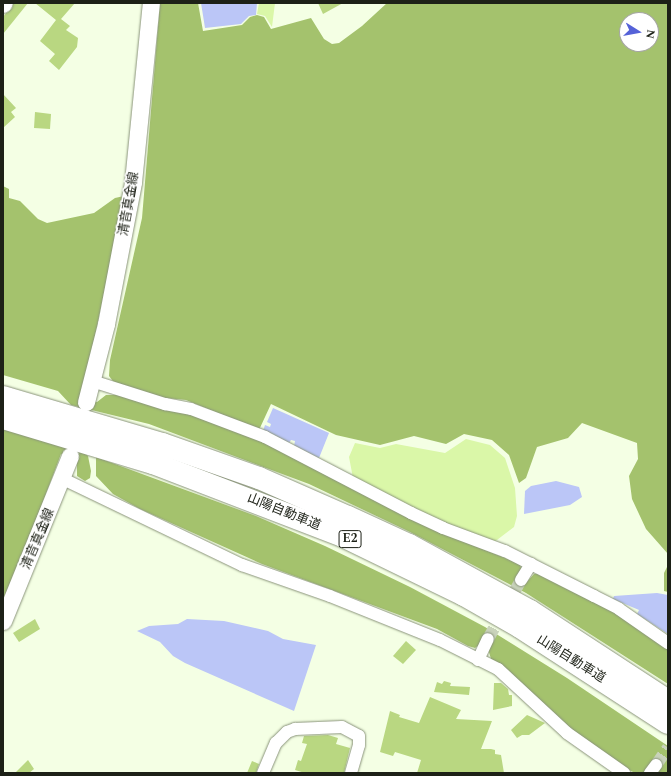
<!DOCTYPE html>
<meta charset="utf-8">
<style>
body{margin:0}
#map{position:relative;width:671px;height:776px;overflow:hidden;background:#f4ffe4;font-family:Spectral,"Noto Sans JP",serif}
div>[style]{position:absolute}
.green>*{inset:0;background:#daf7a8}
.forest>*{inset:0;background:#a4c26d}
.water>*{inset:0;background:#bbc6f7}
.building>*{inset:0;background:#b9d781}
.street-tunnel>*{height:12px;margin-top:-6px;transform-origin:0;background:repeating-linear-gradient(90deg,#c9d3bb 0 12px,transparent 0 18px)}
.roads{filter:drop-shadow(0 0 1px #8a947b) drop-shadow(0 0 1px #8a947b)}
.street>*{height:12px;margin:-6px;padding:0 6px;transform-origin:6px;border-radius:6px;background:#fff}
.secondary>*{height:17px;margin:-8.5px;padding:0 8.5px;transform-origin:8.5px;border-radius:8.5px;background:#fff}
.highway>*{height:22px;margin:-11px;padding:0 11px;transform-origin:11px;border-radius:11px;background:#fff}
span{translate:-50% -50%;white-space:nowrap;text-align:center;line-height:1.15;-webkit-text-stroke:3px #fff;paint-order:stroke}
.shield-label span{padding:1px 3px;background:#fff;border:1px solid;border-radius:3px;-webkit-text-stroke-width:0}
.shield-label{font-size:12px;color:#1d2117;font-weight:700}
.street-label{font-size:13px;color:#1d2117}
.frame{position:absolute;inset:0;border:4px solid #1d2117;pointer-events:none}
.north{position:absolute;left:619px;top:12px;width:40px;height:40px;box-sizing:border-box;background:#fff;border:1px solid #a5a6a2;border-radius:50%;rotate:101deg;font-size:11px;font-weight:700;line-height:16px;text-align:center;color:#1d2117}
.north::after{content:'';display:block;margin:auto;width:14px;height:18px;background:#5562d8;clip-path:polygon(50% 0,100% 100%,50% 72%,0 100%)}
</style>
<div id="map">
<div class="green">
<div style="clip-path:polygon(259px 3px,275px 3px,272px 27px,265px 16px,257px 14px)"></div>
<div style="clip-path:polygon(466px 439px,490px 445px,505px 458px,515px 488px,517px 516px,514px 527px,493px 543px,434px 521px,353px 478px,349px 457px,355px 443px,380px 448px,396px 444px,445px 453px)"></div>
</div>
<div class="forest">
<div style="clip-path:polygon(evenodd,160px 3px,198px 3px,203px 31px,242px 25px,250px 17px,257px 15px,264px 17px,271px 29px,311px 18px,324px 39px,332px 44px,339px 43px,362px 26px,387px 3px,668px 3px,668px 554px,646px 529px,632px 499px,629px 476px,638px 459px,637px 443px,582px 423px,568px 438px,537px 447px,526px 478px,519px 483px,509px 455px,492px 440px,464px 434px,446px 444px,414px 436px,380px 445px,336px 435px,271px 404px,259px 430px,186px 400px,155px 397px,116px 385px,109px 376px,110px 360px,142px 218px,160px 3px,627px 20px,651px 20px,651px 44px,627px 44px,627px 20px)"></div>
<div style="clip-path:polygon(3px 186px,9px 189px,9px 198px,20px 201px,38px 219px,47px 223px,94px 213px,115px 198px,124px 196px,82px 399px,97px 402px,106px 395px,118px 395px,194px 415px,260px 440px,460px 540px,520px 564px,525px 584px,534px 574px,541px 574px,609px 609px,668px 649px,668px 684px,526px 593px,410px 532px,309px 484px,149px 424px,71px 405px,58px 391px,3px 375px)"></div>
<div style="clip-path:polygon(3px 427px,80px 448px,88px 456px,91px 471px,90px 478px,85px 481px,77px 476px,77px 459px,61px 454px,5px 603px,3px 603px)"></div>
<div style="clip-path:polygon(96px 457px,256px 516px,325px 546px,410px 587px,485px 627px,567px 678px,668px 746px,668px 773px,655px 773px,650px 769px,643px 773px,635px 773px,621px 766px,574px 731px,508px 673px,492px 662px,488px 649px,479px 645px,475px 648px,468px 646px,437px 629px,262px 564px,140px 509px,113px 494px,96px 476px)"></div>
<div style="clip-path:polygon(668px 565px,668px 592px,664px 591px,664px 573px)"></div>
</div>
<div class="water">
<div style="clip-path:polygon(201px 3px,257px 3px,256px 15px,249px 16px,241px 24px,205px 28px)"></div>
<div style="clip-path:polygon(273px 408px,329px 433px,319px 458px,294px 446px,295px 441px,291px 440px,289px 443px,263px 431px,265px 425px,270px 427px,271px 424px,267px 422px)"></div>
<div style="clip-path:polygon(556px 481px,579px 487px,582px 497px,570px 505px,524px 514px,525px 491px,531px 486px)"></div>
<div style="clip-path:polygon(657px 593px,668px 595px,668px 634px,637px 614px,639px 610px,613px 599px,614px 596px)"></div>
<div style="clip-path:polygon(187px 619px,224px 621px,268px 631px,283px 639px,316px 645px,294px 711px,185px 663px,173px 656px,160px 642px,137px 631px,149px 626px,178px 624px)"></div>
</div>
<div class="building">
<div style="clip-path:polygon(14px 3px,28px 3px,3px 34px,3px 17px)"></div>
<div style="clip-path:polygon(35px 3px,75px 3px,61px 19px,70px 26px,66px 30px,78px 38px,77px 47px,59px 70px,49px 61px,55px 54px,40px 41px,56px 20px)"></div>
<div style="clip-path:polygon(318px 3px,343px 3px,323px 14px)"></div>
<div style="clip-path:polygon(3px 94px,16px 108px,11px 112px,15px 117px,3px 128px)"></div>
<div style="clip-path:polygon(35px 112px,51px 114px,50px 129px,34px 128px)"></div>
<div style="clip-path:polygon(35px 619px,40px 629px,19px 642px,13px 633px)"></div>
<div style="clip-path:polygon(406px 641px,416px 650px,403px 664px,393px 656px)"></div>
<div style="clip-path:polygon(444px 681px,451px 683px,450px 686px,470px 687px,469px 695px,434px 692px,437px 682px,442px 684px)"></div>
<div style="clip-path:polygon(494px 683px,501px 683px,508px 689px,509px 695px,512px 695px,512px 706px,493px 710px)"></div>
<div style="clip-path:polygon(430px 697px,461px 710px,456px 719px,492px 721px,481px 749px,491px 749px,495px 750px,495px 754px,501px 755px,504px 773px,417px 773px,421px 760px,395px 752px,393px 756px,380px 752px,390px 711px,400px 715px,399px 717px,419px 723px)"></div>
<div style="clip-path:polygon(527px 715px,545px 723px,529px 735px,522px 735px,517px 738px,511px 730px)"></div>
<div style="clip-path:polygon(328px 735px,338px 738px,336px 744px,350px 748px,344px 773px,305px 773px,295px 770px,298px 760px,301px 761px,307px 744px,302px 743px,304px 736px)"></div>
<div style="clip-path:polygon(28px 760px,34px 769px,29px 773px,15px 773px)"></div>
<div style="clip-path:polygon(252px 761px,259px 764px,256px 773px,247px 773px)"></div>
</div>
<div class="street-tunnel">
<div style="left:488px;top:639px;width:68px;rotate:-60.8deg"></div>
<div style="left:656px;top:765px;width:21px;rotate:-55deg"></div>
</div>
<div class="roads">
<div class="street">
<div style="left:92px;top:381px;width:77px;rotate:17.5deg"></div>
<div style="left:165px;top:404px;width:26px;rotate:11deg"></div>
<div style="left:191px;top:409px;width:79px;rotate:20.7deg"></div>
<div style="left:265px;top:437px;width:165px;rotate:27.5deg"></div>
<div style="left:411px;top:513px;width:35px;rotate:25deg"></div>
<div style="left:443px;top:528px;width:66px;rotate:20.4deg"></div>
<div style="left:505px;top:551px;width:100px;rotate:26.8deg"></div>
<div style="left:594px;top:596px;width:28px;rotate:27deg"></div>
<div style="left:619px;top:609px;width:60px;rotate:34.8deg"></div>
<div style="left:63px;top:479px;width:199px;rotate:25.7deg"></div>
<div style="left:242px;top:565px;width:93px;rotate:19.4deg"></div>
<div style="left:330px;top:596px;width:118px;rotate:21.8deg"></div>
<div style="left:440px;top:640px;width:65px;rotate:26.6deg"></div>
<div style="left:498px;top:669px;width:94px;rotate:42.8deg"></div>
<div style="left:567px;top:733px;width:70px;rotate:35.1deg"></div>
<div style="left:521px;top:580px;width:19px;rotate:-58deg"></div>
<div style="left:478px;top:660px;width:23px;rotate:-65deg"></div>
<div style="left:263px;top:773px;width:33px;rotate:-67deg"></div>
<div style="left:276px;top:743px;width:16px;rotate:-45deg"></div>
<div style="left:287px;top:732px;width:9px;rotate:-21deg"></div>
<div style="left:295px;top:729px;width:47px;rotate:-2.4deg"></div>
<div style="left:342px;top:727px;width:19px;rotate:28deg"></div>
<div style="left:359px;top:736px;width:9px;rotate:90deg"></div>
<div style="left:359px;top:745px;width:29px;rotate:106deg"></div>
<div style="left:650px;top:773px;width:10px;rotate:-53deg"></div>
</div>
<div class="secondary">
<div style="left:3px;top:4px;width:1px;rotate:-45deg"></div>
<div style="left:86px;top:402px;width:81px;rotate:-75.6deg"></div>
<div style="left:106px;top:324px;width:145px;rotate:-79.2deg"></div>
<div style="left:133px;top:182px;width:180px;rotate:-84.3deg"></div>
<div style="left:3px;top:621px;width:178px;rotate:-67.9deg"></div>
</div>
<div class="highway">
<div style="left:3px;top:397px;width:166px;rotate:16.5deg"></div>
<div style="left:162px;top:444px;width:103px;rotate:19.3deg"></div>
<div style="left:259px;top:478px;width:97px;rotate:23.7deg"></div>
<div style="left:348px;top:517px;width:67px;rotate:24.7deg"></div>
<div style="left:409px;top:545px;width:138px;rotate:28.6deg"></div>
<div style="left:530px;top:611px;width:165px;rotate:33.1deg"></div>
<div style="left:3px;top:418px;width:157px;rotate:16.7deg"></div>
<div style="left:153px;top:463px;width:204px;rotate:21deg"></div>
<div style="left:343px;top:536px;width:135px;rotate:26deg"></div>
<div style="left:464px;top:595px;width:64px;rotate:29.7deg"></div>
<div style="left:520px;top:627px;width:176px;rotate:33deg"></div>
</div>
</div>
<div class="shield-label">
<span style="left:350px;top:539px">E2</span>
</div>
<div class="street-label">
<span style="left:129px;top:204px;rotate:-80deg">清音真金線</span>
<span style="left:284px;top:512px;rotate:22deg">山陽自動車道</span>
<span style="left:38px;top:539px;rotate:-67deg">清音真金線</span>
<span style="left:571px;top:659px;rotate:32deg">山陽自動車道</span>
</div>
<div class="frame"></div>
<div class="north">N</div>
</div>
